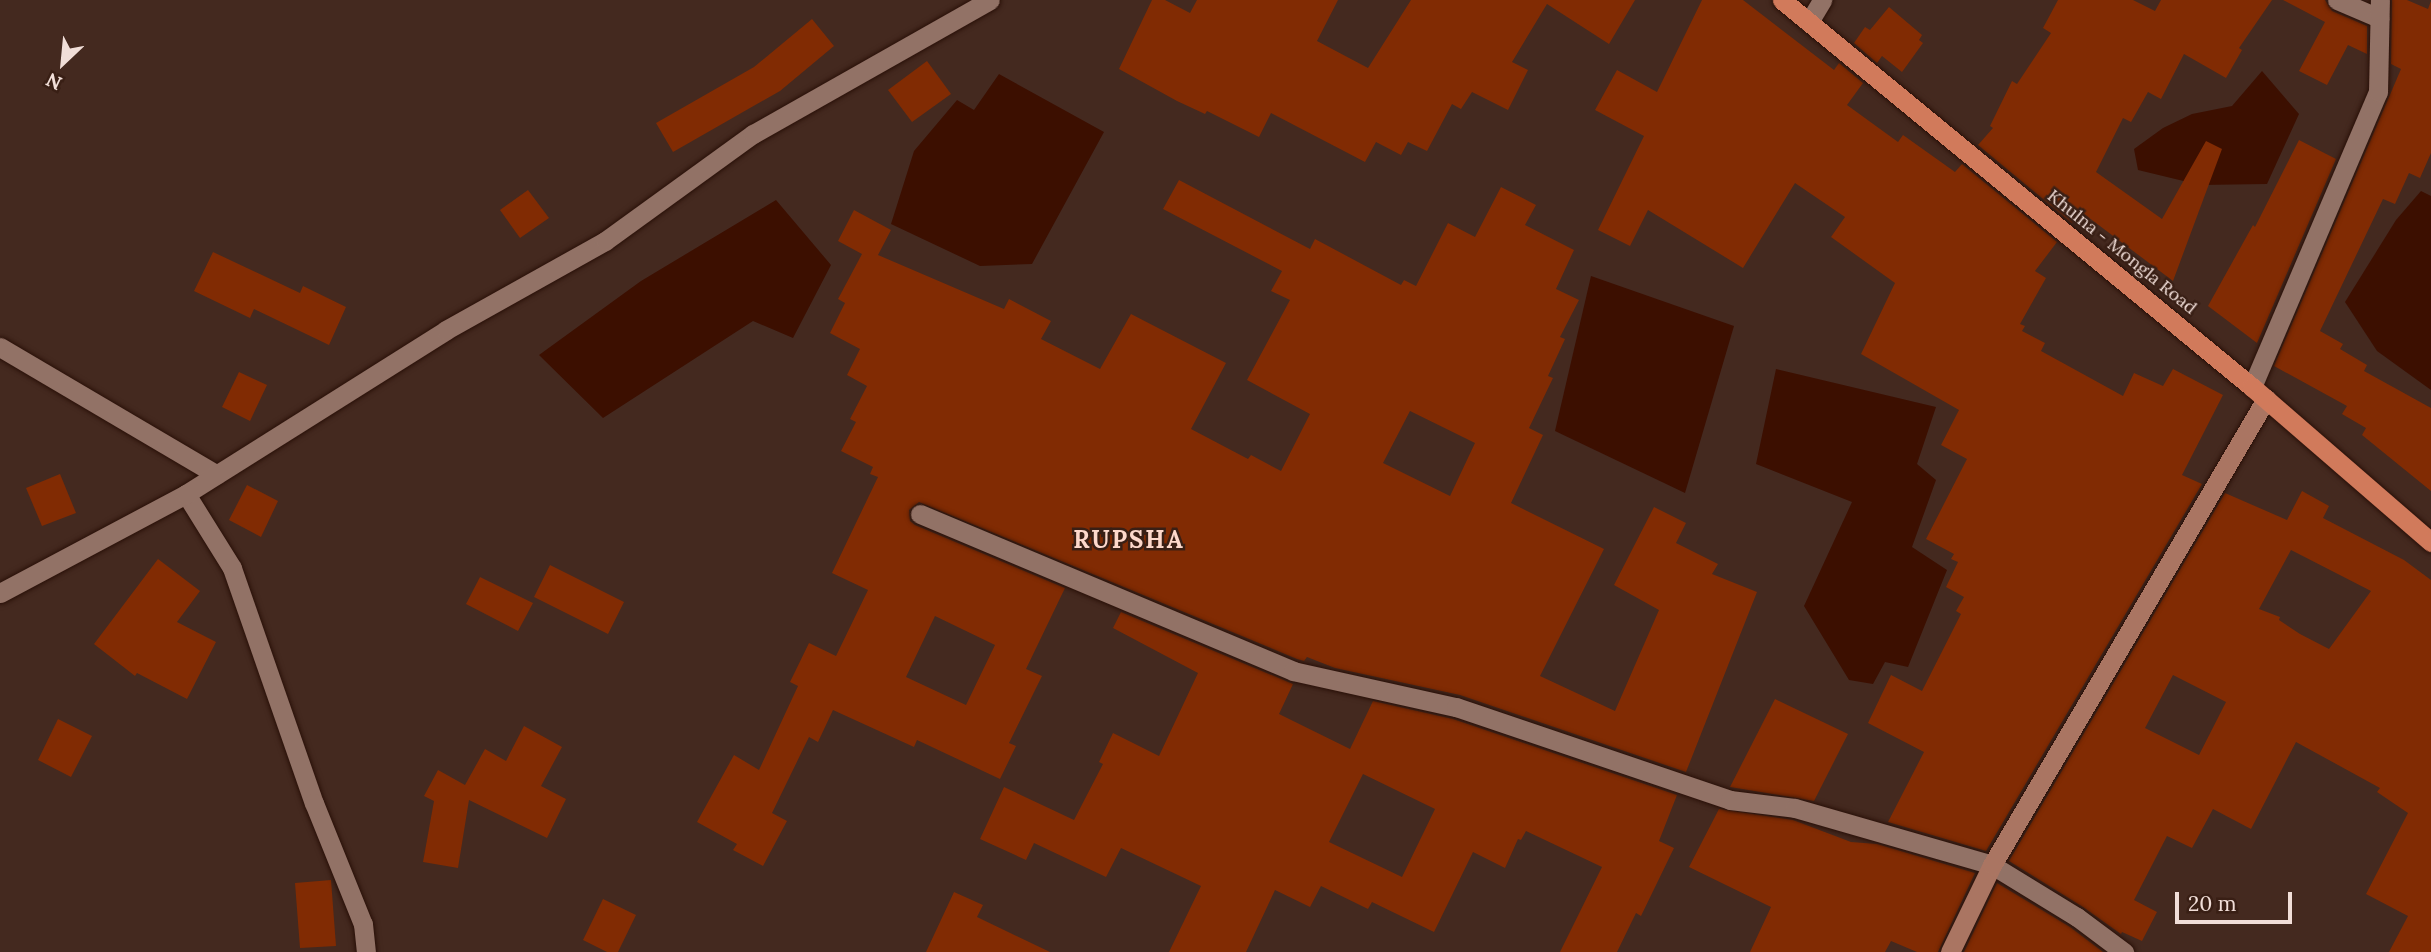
<!DOCTYPE html>
<style>
body{margin:0}
#map{position:relative;width:2431px;height:952px;overflow:hidden;background:#44291f;font-family:Lora,serif}
div>[style]{position:absolute}
.water>*{inset:0;background:#3c0f00}
.building>*{inset:0;background:#812b03}
.roads{filter:drop-shadow(0 0 2px #291008) drop-shadow(0 0 2px #291008)}
.minor>*{height:19px;margin:-9.5px;padding:0 9.5px;transform-origin:9.5px;border-radius:9.5px;background:#927266}
.secondary>*{height:19px;margin:-9.5px;padding:0 9.5px;transform-origin:9.5px;border-radius:9.5px;background:#aa7562}
.trunk>*{height:19px;margin:-9.5px;padding:0 9.5px;transform-origin:9.5px;border-radius:9.5px;background:#d17a5b}
span{translate:-50% -50%;white-space:nowrap;text-align:center;line-height:1.15;-webkit-text-stroke:5px #391f15;paint-order:stroke}
.street-label{font-size:18px;color:#f1ded8}
.district-label{font-size:24px;color:#fdd8cb;font-weight:700;letter-spacing:2px}
.north{position:absolute;left:28px;top:28px;width:70px;height:70px;-webkit-text-stroke:5px #391f15;paint-order:stroke;rotate:206deg;font-size:19px;font-weight:700;line-height:28px;text-align:center;color:#f1ded8}
.north::after{content:'';display:block;margin:auto;width:24px;height:32px;background:#f1ded8;clip-path:polygon(50% 0,100% 100%,50% 72%,0 100%)}
.scale{position:absolute;left:2175px;top:892px;width:117px;height:32px;box-sizing:border-box;border:4px solid #f1ded8;border-top:0;padding-left:9px;font-size:21px;line-height:24px;white-space:nowrap;color:#f1ded8;-webkit-text-stroke:5px #391f15;paint-order:stroke}
</style>
<div id="map">
<div class="water">
<div style="clip-path:polygon(2262px 71px,2299px 114px,2267px 184px,2200px 185px,2138px 170px,2134px 149px,2163px 128px,2192px 114px,2232px 106px)"></div>
<div style="clip-path:polygon(999px 74px,1104px 132px,1032px 264px,980px 266px,891px 224px,914px 151px,957px 100px,974px 110px)"></div>
<div style="clip-path:polygon(2421px 191px,2431px 196px,2431px 390px,2377px 351px,2345px 302px,2396px 220px)"></div>
<div style="clip-path:polygon(776px 200px,831px 265px,793px 338px,753px 321px,603px 418px,539px 355px,641px 281px)"></div>
<div style="clip-path:polygon(1591px 276px,1734px 326px,1685px 493px,1555px 431px)"></div>
<div style="clip-path:polygon(1776px 369px,1936px 407px,1917px 464px,1936px 480px,1912px 547px,1947px 570px,1908px 667px,1885px 662px,1873px 684px,1849px 680px,1804px 606px,1852px 502px,1756px 464px)"></div>
</div>
<div class="building">
<div style="clip-path:polygon(1152px 0,1165px 0,1190px 13px,1197px 0,1338px 0,1317px 41px,1368px 68px,1411px 0,1635px 0,1609px 44px,1547px 4px,1512px 62px,1528px 70px,1508px 110px,1472px 92px,1461px 109px,1452px 104px,1427px 151px,1408px 142px,1401px 155px,1376px 142px,1365px 162px,1271px 113px,1259px 137px,1207px 111px,1205px 114px,1177px 101px,1119px 69px)"></div>
<div style="clip-path:polygon(1702px 0,1743px 0,1834px 70px,1839px 63px,1863px 83px,1847px 105px,1898px 142px,1903px 135px,1955px 172px,1962px 164px,2057px 242px,2035px 271px,2046px 278px,2020px 324px,2025px 326px,2022px 331px,2045px 343px,2041px 351px,2123px 396px,2134px 373px,2163px 386px,2173px 369px,2223px 395px,2182px 475px,2202px 484px,1986px 851px,1888px 822px,1924px 752px,1868px 723px,1891px 675px,1922px 691px,1961px 614px,1956px 611px,1964px 597px,1946px 587px,1958px 562px,1951px 559px,1954px 554px,1926px 539px,1967px 459px,1941px 445px,1959px 410px,1861px 354px,1895px 283px,1831px 237px,1845px 217px,1795px 183px,1743px 268px,1648px 210px,1630px 246px,1598px 230px,1644px 136px,1595px 110px,1617px 70px,1657px 92px)"></div>
<div style="clip-path:polygon(2058px 0,2133px 0,2155px 11px,2161px 0,2272px 0,2239px 48px,2242px 50px,2226px 78px,2184px 54px,2161px 99px,2148px 92px,2131px 122px,2123px 118px,2096px 172px,2162px 219px,2206px 141px,2222px 149px,2173px 281px,2084px 214px,2080px 221px,2075px 218px,2072px 223px,1978px 145px,1993px 128px,1990px 126px,2012px 81px,2017px 84px,2051px 33px,2043px 28px)"></div>
<div style="clip-path:polygon(2283px 0,2325px 0,2332px 11px,2367px 26px,2367px 54px,2348px 45px,2327px 85px,2299px 71px,2325px 22px)"></div>
<div style="clip-path:polygon(2392px 0,2407px 0,2428px 9px,2431px 1px,2431px 153px,2420px 178px,2409px 173px,2395px 204px,2383px 199px,2320px 331px,2343px 344px,2340px 349px,2367px 365px,2364px 371px,2431px 408px,2431px 491px,2362px 435px,2366px 428px,2342px 414px,2347px 406px,2274px 366px,2401px 69px,2391px 64px)"></div>
<div style="clip-path:polygon(1889px 7px,1922px 35px,1919px 40px,1923px 43px,1902px 72px,1882px 56px,1877px 63px,1854px 43px,1865px 27px,1870px 30px)"></div>
<div style="clip-path:polygon(812px 19px,834px 46px,780px 91px,673px 152px,656px 123px,754px 67px)"></div>
<div style="clip-path:polygon(927px 61px,951px 94px,912px 122px,888px 90px)"></div>
<div style="clip-path:polygon(2299px 140px,2336px 159px,2257px 343px,2208px 306px,2253px 225px,2255px 227px)"></div>
<div style="clip-path:polygon(evenodd,1179px 180px,1310px 249px,1315px 239px,1401px 285px,1404px 280px,1416px 286px,1448px 223px,1475px 237px,1501px 187px,1536px 205px,1525px 225px,1574px 250px,1556px 289px,1579px 300px,1560px 337px,1565px 339px,1548px 376px,1553px 378px,1529px 428px,1543px 435px,1511px 503px,1604px 549px,1540px 676px,1615px 711px,1659px 610px,1614px 585px,1654px 507px,1686px 523px,1676px 543px,1718px 564px,1712px 574px,1757px 592px,1686px 772px,1460px 695px,1335px 668px,1307px 657px,1304px 661px,1297px 659px,919px 502px,909px 510px,910px 521px,915px 525px,1065px 588px,1026px 669px,1042px 676px,1009px 743px,1016px 746px,1000px 779px,917px 740px,914px 747px,833px 710px,818px 742px,809px 737px,772px 813px,787px 821px,763px 866px,733px 850px,737px 844px,697px 822px,734px 755px,759px 770px,798px 686px,790px 682px,809px 643px,836px 656px,868px 590px,832px 573px,878px 477px,870px 474px,873px 467px,841px 451px,856px 422px,850px 419px,867px 386px,847px 375px,860px 349px,830px 333px,845px 303px,838px 299px,862px 254px,838px 241px,854px 210px,891px 230px,878px 255px,1004px 309px,1009px 299px,1051px 321px,1041px 339px,1100px 369px,1131px 314px,1226px 363px,1191px 429px,1248px 459px,1251px 455px,1281px 471px,1310px 414px,1247px 380px,1290px 300px,1271px 291px,1282px 271px,1163px 209px,1179px 180px,1410px 411px,1475px 443px,1450px 496px,1383px 463px,1410px 411px,1179px 180px,935px 616px,995px 645px,966px 705px,906px 677px,935px 616px)"></div>
<div style="clip-path:polygon(528px 190px,549px 218px,520px 238px,500px 210px)"></div>
<div style="clip-path:polygon(213px 252px,300px 293px,303px 286px,346px 307px,329px 345px,254px 309px,250px 318px,194px 291px)"></div>
<div style="clip-path:polygon(239px 372px,267px 385px,250px 421px,222px 407px)"></div>
<div style="clip-path:polygon(60px 474px,76px 513px,42px 526px,26px 488px)"></div>
<div style="clip-path:polygon(247px 485px,278px 501px,261px 537px,229px 520px)"></div>
<div style="clip-path:polygon(evenodd,2302px 491px,2329px 506px,2323px 518px,2404px 560px,2431px 580px,2431px 952px,2389px 952px,2408px 916px,2366px 894px,2408px 813px,2377px 792px,2380px 788px,2296px 742px,2251px 829px,2213px 809px,2192px 848px,2167px 836px,2134px 900px,2157px 912px,2142px 941px,2122px 932px,2121px 934px,2083px 907px,2009px 861px,2225px 493px,2287px 520px,2302px 491px,2291px 550px,2371px 591px,2329px 649px,2300px 634px,2279px 620px,2280px 617px,2259px 609px,2291px 550px,2302px 491px,2173px 675px,2226px 702px,2199px 755px,2145px 728px,2173px 675px)"></div>
<div style="clip-path:polygon(158px 559px,200px 591px,177px 622px,216px 642px,187px 699px,137px 673px,135px 676px,94px 644px)"></div>
<div style="clip-path:polygon(550px 565px,624px 602px,608px 634px,534px 597px)"></div>
<div style="clip-path:polygon(480px 577px,533px 603px,518px 631px,466px 604px)"></div>
<div style="clip-path:polygon(evenodd,1121px 612px,1293px 684px,1279px 714px,1350px 749px,1373px 701px,1453px 719px,1677px 795px,1659px 841px,1674px 848px,1641px 916px,1636px 913px,1617px 952px,1560px 952px,1602px 867px,1526px 831px,1521px 840px,1518px 839px,1505px 868px,1473px 852px,1434px 932px,1372px 902px,1368px 909px,1321px 886px,1310px 907px,1275px 890px,1246px 952px,1169px 952px,1201px 886px,1121px 848px,1106px 877px,1034px 843px,1026px 860px,980px 839px,1004px 787px,1074px 820px,1103px 764px,1099px 762px,1113px 733px,1159px 756px,1198px 673px,1113px 628px,1121px 612px,1363px 774px,1435px 809px,1402px 877px,1329px 842px,1363px 774px)"></div>
<div style="clip-path:polygon(1775px 699px,1848px 734px,1814px 801px,1730px 787px)"></div>
<div style="clip-path:polygon(58px 719px,92px 736px,71px 777px,38px 760px)"></div>
<div style="clip-path:polygon(524px 726px,562px 747px,541px 786px,566px 799px,547px 838px,469px 800px,458px 868px,423px 862px,434px 801px,424px 796px,438px 770px,465px 785px,485px 749px,506px 761px)"></div>
<div style="clip-path:polygon(1719px 809px,1793px 820px,1851px 842px,1877px 844px,1975px 873px,1938px 952px,1917px 952px,1891px 941px,1885px 952px,1750px 952px,1771px 907px,1689px 867px)"></div>
<div style="clip-path:polygon(331px 880px,336px 946px,300px 948px,295px 883px)"></div>
<div style="clip-path:polygon(1997px 883px,2070px 927px,2103px 952px,1964px 952px)"></div>
<div style="clip-path:polygon(954px 892px,983px 905px,977px 917px,1050px 952px,926px 952px)"></div>
<div style="clip-path:polygon(603px 899px,636px 915px,618px 952px,607px 952px,583px 940px)"></div>
</div>
<div class="roads">
<div class="minor">
<div style="left:2337px;top:0;width:46px;rotate:23.2deg"></div>
<div style="left:1809px;top:22px;width:26px;rotate:-59deg"></div>
<div style="left:0;top:347px;width:251px;rotate:30.5deg"></div>
<div style="left:2252px;top:387px;width:321px;rotate:-66.9deg"></div>
<div style="left:2378px;top:92px;width:92px;rotate:-88.8deg"></div>
<div style="left:186px;top:494px;width:87px;rotate:58.1deg"></div>
<div style="left:232px;top:568px;width:249px;rotate:70.8deg"></div>
<div style="left:314px;top:803px;width:131px;rotate:68deg"></div>
<div style="left:363px;top:924px;width:28px;rotate:84deg"></div>
<div style="left:920px;top:514px;width:405px;rotate:22.8deg"></div>
<div style="left:1293px;top:671px;width:167px;rotate:12.5deg"></div>
<div style="left:1456px;top:707px;width:289px;rotate:18.7deg"></div>
<div style="left:1730px;top:800px;width:65px;rotate:7deg"></div>
<div style="left:1795px;top:808px;width:205px;rotate:16.1deg"></div>
<div style="left:1992px;top:865px;width:100px;rotate:31.5deg"></div>
<div style="left:2077px;top:917px;width:59px;rotate:36.7deg"></div>
<div style="left:0;top:593px;width:211px;rotate:-28deg"></div>
<div style="left:186px;top:494px;width:307px;rotate:-32.2deg"></div>
<div style="left:446px;top:330px;width:182px;rotate:-29.2deg"></div>
<div style="left:605px;top:241px;width:183px;rotate:-35.9deg"></div>
<div style="left:753px;top:134px;width:272px;rotate:-29.5deg"></div>
</div>
<div class="secondary">
<div style="left:1950px;top:952px;width:97px;rotate:-64.2deg"></div>
<div style="left:1992px;top:865px;width:541px;rotate:-59.55deg"></div>
</div>
<div class="trunk">
<div style="left:1782px;top:0;width:609px;rotate:39.47deg"></div>
<div style="left:2252px;top:387px;width:237px;rotate:40.9deg"></div>
</div>
</div>
<div class="street-label">
<span style="left:2122px;top:252px;rotate:39deg">Khulna - Mongla Road</span>
</div>
<div class="district-label">
<span style="left:1129px;top:540px">RUPSHA</span>
</div>
<div class="north">N</div>
<div class="scale">20 m</div>
</div>
